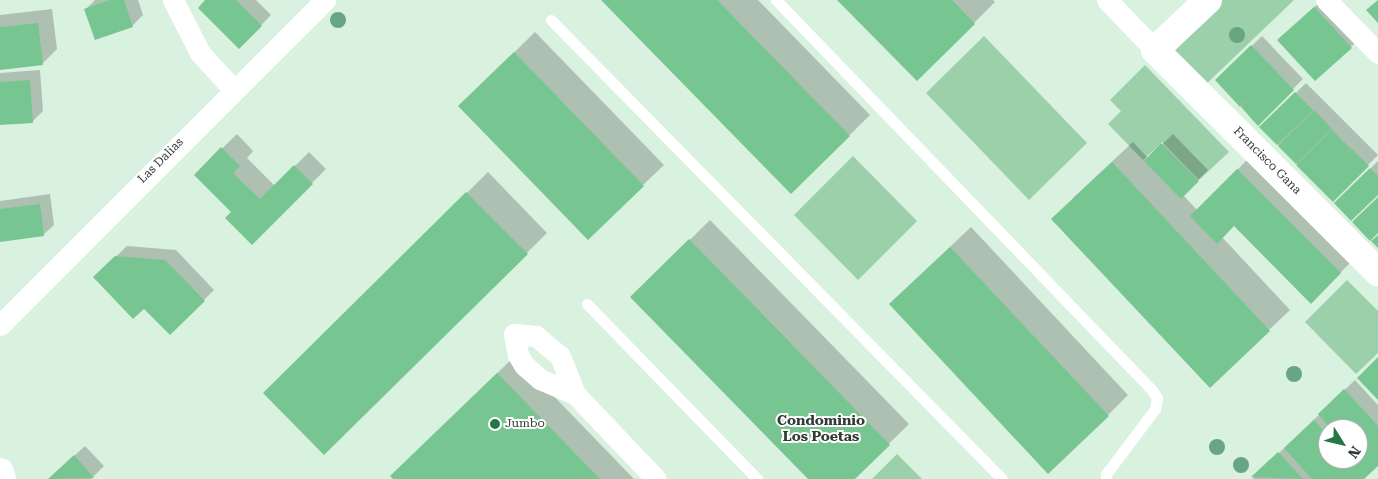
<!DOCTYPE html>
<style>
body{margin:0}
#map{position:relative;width:1378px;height:479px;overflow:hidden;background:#d9f1df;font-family:"Roboto Serif",serif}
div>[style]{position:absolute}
.green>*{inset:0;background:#9cd0aa}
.shadow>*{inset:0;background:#0003}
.building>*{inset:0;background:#77c590}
.service>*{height:11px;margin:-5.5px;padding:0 5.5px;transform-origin:5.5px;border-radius:5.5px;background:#fff}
.minor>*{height:21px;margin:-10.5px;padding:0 10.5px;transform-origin:10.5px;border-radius:10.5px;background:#fff}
.tertiary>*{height:28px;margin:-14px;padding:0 14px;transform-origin:14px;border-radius:14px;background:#fff}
.trees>*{width:16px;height:16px;margin:-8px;border-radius:50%;background:#68a683}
.dots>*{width:14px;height:14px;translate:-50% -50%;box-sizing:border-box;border:2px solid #fff;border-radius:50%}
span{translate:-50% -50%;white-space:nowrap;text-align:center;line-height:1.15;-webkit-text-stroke:4px #fff;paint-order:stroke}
.street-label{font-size:12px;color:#323b34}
.poi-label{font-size:12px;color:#323b34}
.left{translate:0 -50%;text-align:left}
.neighbourhood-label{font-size:14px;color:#323b34;font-weight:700}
.north{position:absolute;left:1318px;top:419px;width:50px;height:50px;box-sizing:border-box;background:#fff;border:1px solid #adb1ae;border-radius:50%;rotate:126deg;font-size:14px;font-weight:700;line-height:20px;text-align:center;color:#323b34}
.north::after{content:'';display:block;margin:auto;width:18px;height:22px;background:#277646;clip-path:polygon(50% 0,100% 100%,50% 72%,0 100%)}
</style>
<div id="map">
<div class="green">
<div style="clip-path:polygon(1221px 0,1294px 0,1200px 90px,1165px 54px)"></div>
<div style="clip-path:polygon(984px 36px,1087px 143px,1029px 200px,926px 93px)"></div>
<div style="clip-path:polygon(1145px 65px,1229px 152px,1199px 180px,1162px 142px,1143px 160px,1108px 124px,1121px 111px,1110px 100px)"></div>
<div style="clip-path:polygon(853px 156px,917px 221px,858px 280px,794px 215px)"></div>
<div style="clip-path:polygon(1347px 280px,1378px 311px,1378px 353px,1356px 374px,1305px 322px)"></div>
<div style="clip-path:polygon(897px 454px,922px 479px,872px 479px)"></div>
</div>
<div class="shadow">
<div style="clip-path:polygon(95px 0,138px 0,143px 15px,133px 25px,96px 38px,86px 9px)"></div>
<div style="clip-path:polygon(207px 0,256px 0,271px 15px,239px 48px)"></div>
<div style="clip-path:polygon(603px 0,758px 0,870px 115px,791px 193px)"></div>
<div style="clip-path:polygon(839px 0,993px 0,995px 2px,917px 80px)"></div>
<div style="clip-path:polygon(1322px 0,1361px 37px,1351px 47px,1289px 30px)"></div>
<div style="clip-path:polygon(52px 9px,57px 49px,43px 63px,0 68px,0 15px)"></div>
<div style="clip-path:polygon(535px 32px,664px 165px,643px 185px,481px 85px)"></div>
<div style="clip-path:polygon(1262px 36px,1303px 79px,1258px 124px,1217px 80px)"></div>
<div style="clip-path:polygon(40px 70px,43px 111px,32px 122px,0 124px,0 73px)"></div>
<div style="clip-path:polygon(1306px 83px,1378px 155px,1333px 200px,1261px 127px)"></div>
<div style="clip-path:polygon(237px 134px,253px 151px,247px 158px,275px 186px,309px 152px,326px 169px,252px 243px,233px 212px,195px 175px)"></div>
<div style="clip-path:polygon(1173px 134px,1208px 170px,1183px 195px,1197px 210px,1252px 155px,1355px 258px,1311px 302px,1234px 225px,1222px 237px,1290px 310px,1210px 386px,1073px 198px,1133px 142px,1148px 158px)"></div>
<div style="clip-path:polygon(1378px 161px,1378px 193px,1335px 203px)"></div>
<div style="clip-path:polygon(488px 172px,547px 233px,324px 453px,265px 393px)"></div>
<div style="clip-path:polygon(50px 194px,54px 225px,43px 235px,0 241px,0 201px)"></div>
<div style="clip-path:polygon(710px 220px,909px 424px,853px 479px,810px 479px,632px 297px)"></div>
<div style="clip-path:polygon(971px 227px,1128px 395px,1108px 415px,911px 284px)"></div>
<div style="clip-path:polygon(127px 246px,176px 250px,214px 290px,170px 334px,105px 267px)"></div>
<div style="clip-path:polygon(515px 356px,634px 479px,394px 479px,409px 459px)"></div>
<div style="clip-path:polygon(evenodd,1355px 380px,1378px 405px,1378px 464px,1362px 479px,1252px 479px,1355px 380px,1328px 429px,1358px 429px,1358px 459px,1328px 459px,1328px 429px)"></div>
<div style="clip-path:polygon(85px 446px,104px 466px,91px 479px,49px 479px)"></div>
</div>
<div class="building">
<div style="clip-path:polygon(110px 0,124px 0,133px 27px,95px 40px,84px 9px)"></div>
<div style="clip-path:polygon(205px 0,236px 0,262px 26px,239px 49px,198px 8px)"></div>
<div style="clip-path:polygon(601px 0,717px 0,850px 136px,791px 194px)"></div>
<div style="clip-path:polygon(837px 0,952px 0,975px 24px,917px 81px)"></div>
<div style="clip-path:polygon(1378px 0,1378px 23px,1366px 10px)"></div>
<div style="clip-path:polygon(1314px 7px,1352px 48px,1315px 81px,1277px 40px)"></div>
<div style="clip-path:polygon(38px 23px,43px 65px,0 70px,0 27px)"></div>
<div style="clip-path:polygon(1251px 45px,1294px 90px,1258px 126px,1241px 107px,1260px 89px,1240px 107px,1215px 80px)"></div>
<div style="clip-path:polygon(514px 52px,644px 186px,588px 240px,458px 106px)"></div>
<div style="clip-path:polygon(30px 80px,33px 123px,0 125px,0 82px)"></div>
<div style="clip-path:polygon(1295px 92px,1313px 110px,1277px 145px,1259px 127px)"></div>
<div style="clip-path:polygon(1314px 110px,1332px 129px,1296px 164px,1278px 146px)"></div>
<div style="clip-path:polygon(1332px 130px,1350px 148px,1344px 155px,1351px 148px,1369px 166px,1333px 202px,1296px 165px)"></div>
<div style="clip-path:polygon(1161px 143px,1199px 181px,1181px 199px,1144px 161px)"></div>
<div style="clip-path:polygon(221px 147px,240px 166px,233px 173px,260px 199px,294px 165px,313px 184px,252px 245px,225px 218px,231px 212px,194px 175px)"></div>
<div style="clip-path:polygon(1112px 162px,1270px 331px,1210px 388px,1051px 219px)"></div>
<div style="clip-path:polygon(1370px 168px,1378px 176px,1378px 195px,1351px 221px,1334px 203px)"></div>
<div style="clip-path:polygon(1237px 169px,1341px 273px,1311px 304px,1234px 226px,1217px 244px,1190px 216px)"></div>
<div style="clip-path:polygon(466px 192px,528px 254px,324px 455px,263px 393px)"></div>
<div style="clip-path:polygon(1378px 197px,1378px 233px,1370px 241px,1352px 222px)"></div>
<div style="clip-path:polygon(40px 204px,44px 236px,0 242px,0 209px)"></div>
<div style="clip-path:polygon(1378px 235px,1378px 248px,1371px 241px)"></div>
<div style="clip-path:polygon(689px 239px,890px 445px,855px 479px,808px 479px,630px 297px)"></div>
<div style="clip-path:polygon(950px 247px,1109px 416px,1048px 474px,889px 304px)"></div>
<div style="clip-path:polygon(115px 256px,165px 260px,205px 301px,170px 335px,144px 309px,133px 319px,93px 277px)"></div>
<div style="clip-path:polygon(1378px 357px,1378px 400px,1357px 378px)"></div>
<div style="clip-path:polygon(497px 373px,600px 479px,393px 479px,390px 476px)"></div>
<div style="clip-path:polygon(1344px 389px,1378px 426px,1378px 466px,1364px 479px,1312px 479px,1284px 448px,1314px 420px,1328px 435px,1328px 459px,1358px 459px,1358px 429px,1331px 429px,1318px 414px)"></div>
<div style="clip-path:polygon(1278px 452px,1303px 479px,1251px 477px)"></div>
<div style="clip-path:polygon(74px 455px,94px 478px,48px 479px)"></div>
</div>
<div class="service">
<div style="left:776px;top:0;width:542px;rotate:46.05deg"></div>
<div style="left:1152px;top:390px;width:9px;rotate:58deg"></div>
<div style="left:1157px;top:398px;width:11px;rotate:100deg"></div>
<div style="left:1155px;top:409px;width:81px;rotate:127deg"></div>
<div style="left:1106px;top:474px;width:5px;rotate:90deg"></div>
<div style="left:551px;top:20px;width:643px;rotate:45.5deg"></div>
<div style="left:587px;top:304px;width:244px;rotate:45.8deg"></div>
</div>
<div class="minor">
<div style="left:173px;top:0;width:59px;rotate:63deg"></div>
<div style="left:200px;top:53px;width:49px;rotate:47.5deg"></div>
<div style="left:1107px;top:0;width:69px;rotate:46.2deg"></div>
<div style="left:1326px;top:0;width:74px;rotate:45.5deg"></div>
<div style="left:0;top:325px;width:460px;rotate:-45deg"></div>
<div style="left:575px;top:394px;width:38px;rotate:-157deg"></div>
<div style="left:540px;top:379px;width:21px;rotate:-139deg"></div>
<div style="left:524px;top:365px;width:12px;rotate:-121deg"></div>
<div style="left:518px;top:355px;width:21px;rotate:-101deg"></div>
<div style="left:514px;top:334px;width:22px;rotate:5deg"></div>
<div style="left:536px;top:336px;width:31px;rotate:40deg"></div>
<div style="left:560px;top:356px;width:41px;rotate:68.5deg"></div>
<div style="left:575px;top:394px;width:117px;rotate:46.4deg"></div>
</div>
<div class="tertiary">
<div style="left:1208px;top:0;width:73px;rotate:136.7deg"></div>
<div style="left:1155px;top:50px;width:315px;rotate:44.9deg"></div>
<div style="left:0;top:472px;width:7px;rotate:74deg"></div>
</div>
<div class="trees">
<div style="left:338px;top:20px"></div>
<div style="left:1237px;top:35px"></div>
<div style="left:1294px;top:374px"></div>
<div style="left:1217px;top:447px"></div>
<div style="left:1241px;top:465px"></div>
</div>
<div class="dots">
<div style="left:495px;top:424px;background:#277646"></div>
</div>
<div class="street-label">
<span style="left:161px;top:161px;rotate:-45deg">Las Dalias</span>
<span style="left:1267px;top:161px;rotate:45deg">Francisco Gana</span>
</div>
<div class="poi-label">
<span class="left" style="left:505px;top:424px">Jumbo</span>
</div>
<div class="neighbourhood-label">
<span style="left:821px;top:428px">Condominio<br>Los Poetas</span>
</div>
<div class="north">N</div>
</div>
